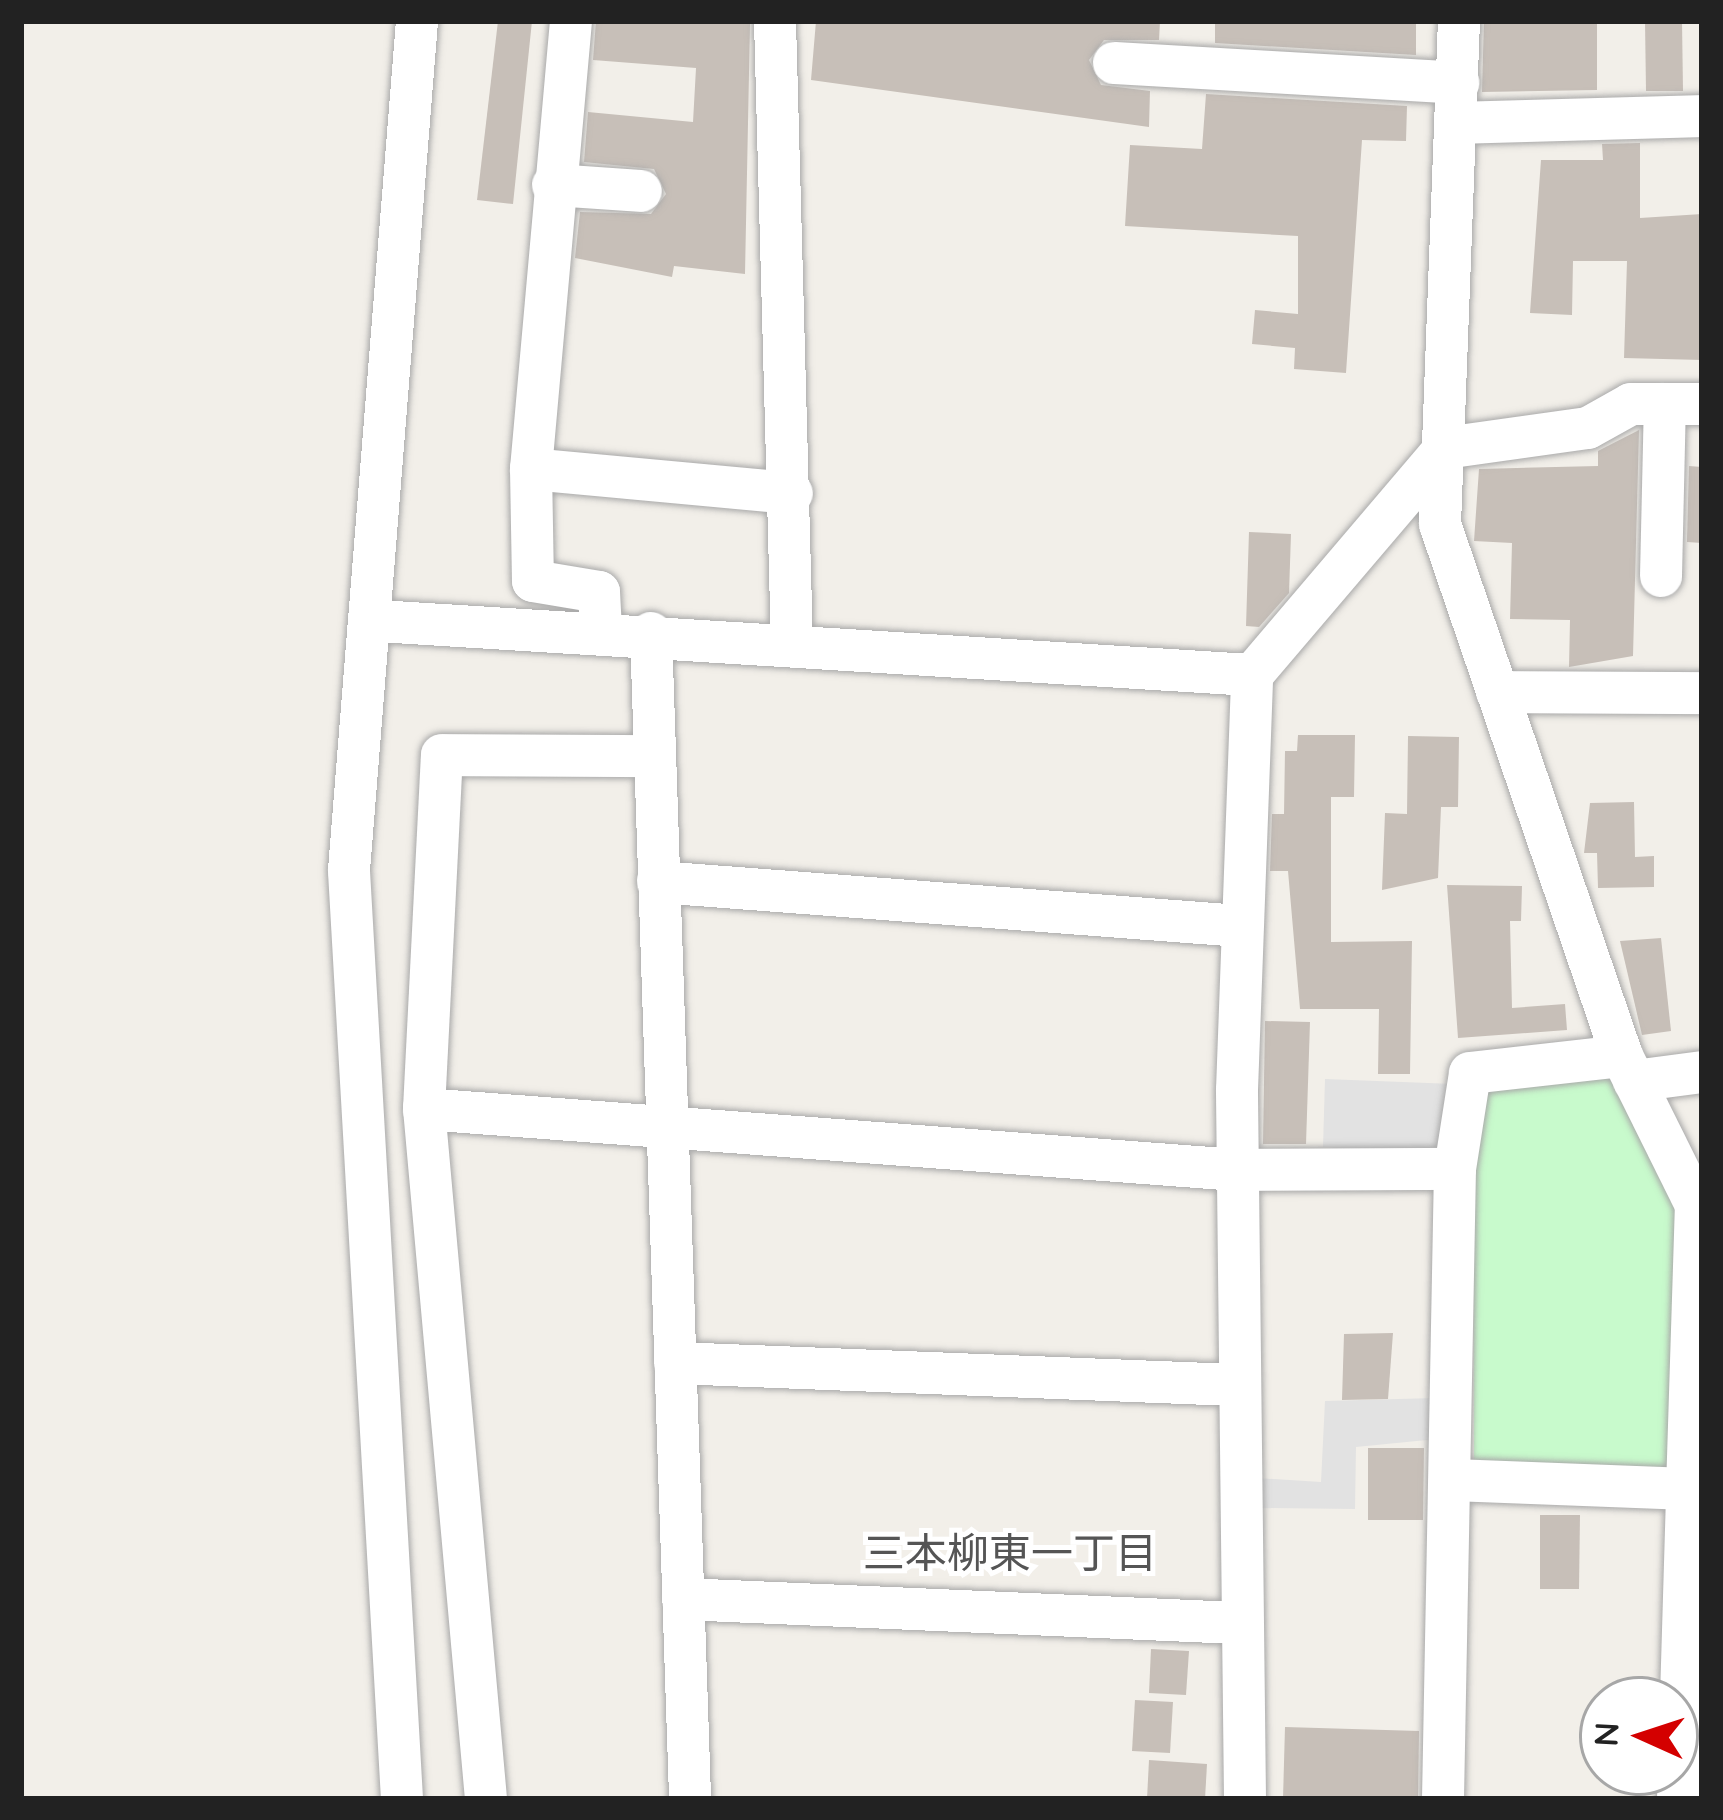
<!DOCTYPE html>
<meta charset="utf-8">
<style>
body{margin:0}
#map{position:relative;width:1723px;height:1820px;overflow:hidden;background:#f2efe9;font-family:Quicksand,"Noto Sans JP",sans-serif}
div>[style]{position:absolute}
.park>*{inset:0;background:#c8facc}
.parking>*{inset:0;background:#e2e2e2}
.building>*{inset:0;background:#c7bfb8}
.roads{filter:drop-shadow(0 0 3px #a9a9a9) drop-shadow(0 0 3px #a9a9a9)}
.minor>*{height:42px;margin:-21px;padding:0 21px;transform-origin:21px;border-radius:21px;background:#fff}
span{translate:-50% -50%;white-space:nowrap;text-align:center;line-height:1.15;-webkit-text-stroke:10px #fff;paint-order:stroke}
.neighbourhood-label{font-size:42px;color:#555}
.frame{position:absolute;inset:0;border:24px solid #222;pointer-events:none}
.north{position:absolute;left:1579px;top:1676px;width:120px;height:120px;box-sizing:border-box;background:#fff;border:3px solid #a7a7a7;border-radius:50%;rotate:273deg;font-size:33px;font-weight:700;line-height:48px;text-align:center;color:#222}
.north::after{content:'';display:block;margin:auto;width:42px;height:54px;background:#d40000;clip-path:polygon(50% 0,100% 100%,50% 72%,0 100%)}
</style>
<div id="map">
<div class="park">
<div style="clip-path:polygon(1609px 1070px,1681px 1205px,1673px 1470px,1474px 1462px,1473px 1167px,1488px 1088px)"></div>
</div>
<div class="parking">
<div style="clip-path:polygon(1325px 1079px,1454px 1084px,1444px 1155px,1323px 1147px)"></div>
<div style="clip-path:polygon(1435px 1398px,1437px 1439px,1356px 1447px,1355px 1509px,1258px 1508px,1256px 1478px,1321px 1482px,1325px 1401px)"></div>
</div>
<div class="building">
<div style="clip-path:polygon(498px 21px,532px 21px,513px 204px,477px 200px)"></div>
<div style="clip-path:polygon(596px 21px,750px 23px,745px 274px,674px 266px,672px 277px,575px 258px,580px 212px,651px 214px,666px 194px,654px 169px,584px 162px,588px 112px,693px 122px,696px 68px,593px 60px)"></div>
<div style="clip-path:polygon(816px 21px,1160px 21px,1159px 40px,1104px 40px,1089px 60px,1101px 85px,1150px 91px,1149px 127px,811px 80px)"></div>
<div style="clip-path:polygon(1215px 21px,1416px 21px,1416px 55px,1215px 43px)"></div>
<div style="clip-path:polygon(1484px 21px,1597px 21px,1597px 90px,1482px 92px)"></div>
<div style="clip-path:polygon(1645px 21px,1682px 21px,1683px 91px,1646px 91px)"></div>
<div style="clip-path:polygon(1206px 94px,1407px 106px,1406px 141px,1362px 140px,1346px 373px,1294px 369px,1295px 348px,1252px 344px,1255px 310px,1298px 314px,1298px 236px,1125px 226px,1130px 145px,1202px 149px)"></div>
<div style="clip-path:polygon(1640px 143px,1640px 218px,1702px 214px,1702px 360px,1624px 358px,1627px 261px,1573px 261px,1572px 315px,1530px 313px,1541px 160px,1603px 160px,1602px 144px)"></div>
<div style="clip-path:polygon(1639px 430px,1633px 656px,1569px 667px,1570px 620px,1510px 619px,1512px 543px,1474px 541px,1479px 469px,1598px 466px,1598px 451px)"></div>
<div style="clip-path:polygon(1689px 466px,1702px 467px,1702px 543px,1687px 542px)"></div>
<div style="clip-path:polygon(1249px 532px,1291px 534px,1289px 593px,1259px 627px,1246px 626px)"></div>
<div style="clip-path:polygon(1298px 735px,1355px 735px,1354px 797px,1331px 797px,1331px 942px,1412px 941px,1410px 1074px,1378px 1074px,1379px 1009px,1300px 1009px,1288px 871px,1270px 871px,1272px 814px,1284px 814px,1285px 751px,1297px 751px)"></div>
<div style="clip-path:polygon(1408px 736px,1459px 737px,1458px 807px,1441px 807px,1438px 878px,1382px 890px,1385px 813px,1407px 814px)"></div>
<div style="clip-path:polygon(1634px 802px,1635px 857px,1654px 856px,1654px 887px,1598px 888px,1597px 853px,1584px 853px,1590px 803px)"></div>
<div style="clip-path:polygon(1447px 885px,1522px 886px,1521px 921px,1510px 921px,1512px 1008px,1565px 1004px,1567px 1030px,1458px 1038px)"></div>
<div style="clip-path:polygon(1661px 938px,1671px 1031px,1642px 1035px,1620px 941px)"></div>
<div style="clip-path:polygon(1265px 1021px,1310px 1022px,1306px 1144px,1263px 1144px)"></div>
<div style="clip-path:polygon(1393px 1333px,1388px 1399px,1342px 1400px,1344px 1334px)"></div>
<div style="clip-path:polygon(1368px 1448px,1424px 1448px,1423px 1520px,1368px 1520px)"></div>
<div style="clip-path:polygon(1540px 1515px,1580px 1515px,1579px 1589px,1540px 1589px)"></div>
<div style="clip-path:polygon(1151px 1649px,1189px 1651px,1186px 1695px,1149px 1693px)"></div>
<div style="clip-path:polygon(1135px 1700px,1173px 1702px,1170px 1753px,1132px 1751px)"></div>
<div style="clip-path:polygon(1285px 1727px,1419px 1731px,1418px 1799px,1283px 1799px)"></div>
<div style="clip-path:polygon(1149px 1760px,1207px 1764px,1205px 1799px,1147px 1799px)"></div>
</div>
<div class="roads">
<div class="minor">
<div style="left:571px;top:21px;width:450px;rotate:95.1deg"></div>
<div style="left:531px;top:469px;width:112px;rotate:89deg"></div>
<div style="left:533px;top:581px;width:67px;rotate:9.5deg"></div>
<div style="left:599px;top:592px;width:39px;rotate:87deg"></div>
<div style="left:775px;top:21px;width:623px;rotate:88.44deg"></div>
<div style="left:1114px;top:63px;width:345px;rotate:3.3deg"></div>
<div style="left:1458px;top:123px;width:244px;rotate:-1.6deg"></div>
<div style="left:553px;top:185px;width:88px;rotate:3.9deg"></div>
<div style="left:531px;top:469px;width:262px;rotate:5.3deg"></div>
<div style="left:1661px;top:576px;width:172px;rotate:-88.7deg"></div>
<div style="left:378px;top:621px;width:876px;rotate:3.54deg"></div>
<div style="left:1252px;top:675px;width:298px;rotate:-49.6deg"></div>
<div style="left:1445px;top:448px;width:144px;rotate:-8deg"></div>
<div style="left:1588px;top:428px;width:49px;rotate:-29.2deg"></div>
<div style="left:1631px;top:404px;width:71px"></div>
<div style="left:651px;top:633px;width:1167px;rotate:88.08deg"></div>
<div style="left:1497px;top:692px;width:205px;rotate:0.3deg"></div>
<div style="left:658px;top:882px;width:585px;rotate:4.32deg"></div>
<div style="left:1634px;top:1081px;width:69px;rotate:-7.5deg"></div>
<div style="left:424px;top:1109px;width:816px;rotate:4.29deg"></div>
<div style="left:1238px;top:1170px;width:217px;rotate:-0.3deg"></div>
<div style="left:675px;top:1363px;width:561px;rotate:2.25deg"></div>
<div style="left:1454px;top:1480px;width:233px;rotate:2.2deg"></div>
<div style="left:1687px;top:1489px;width:284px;rotate:-88.2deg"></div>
<div style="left:1696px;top:1205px;width:166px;rotate:-116.4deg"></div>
<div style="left:1622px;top:1056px;width:562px;rotate:-108.89deg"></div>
<div style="left:1440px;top:524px;width:503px;rotate:-87.84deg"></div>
<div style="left:683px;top:1599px;width:556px;rotate:2.48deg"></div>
<div style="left:402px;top:1799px;width:931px;rotate:-93.27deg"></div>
<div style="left:349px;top:870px;width:852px;rotate:-85.42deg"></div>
<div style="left:486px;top:1799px;width:693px;rotate:-95.13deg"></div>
<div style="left:424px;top:1109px;width:354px;rotate:-87.1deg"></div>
<div style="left:442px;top:755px;width:205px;rotate:0.3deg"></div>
<div style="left:1245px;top:1799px;width:709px;rotate:-90.65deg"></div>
<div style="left:1237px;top:1090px;width:415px;rotate:-87.9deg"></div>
<div style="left:1443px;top:1799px;width:630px;rotate:-88.91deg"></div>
<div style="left:1455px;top:1169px;width:97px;rotate:-81.1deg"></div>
<div style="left:1470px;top:1073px;width:153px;rotate:-6.4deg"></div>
<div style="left:1678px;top:1799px;width:310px;rotate:-88.3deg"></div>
<div style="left:1687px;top:1489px;width:15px;rotate:-4deg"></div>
</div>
</div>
<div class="neighbourhood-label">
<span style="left:1010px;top:1553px">三本柳東一丁目</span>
</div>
<div class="frame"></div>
<div class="north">N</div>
</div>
